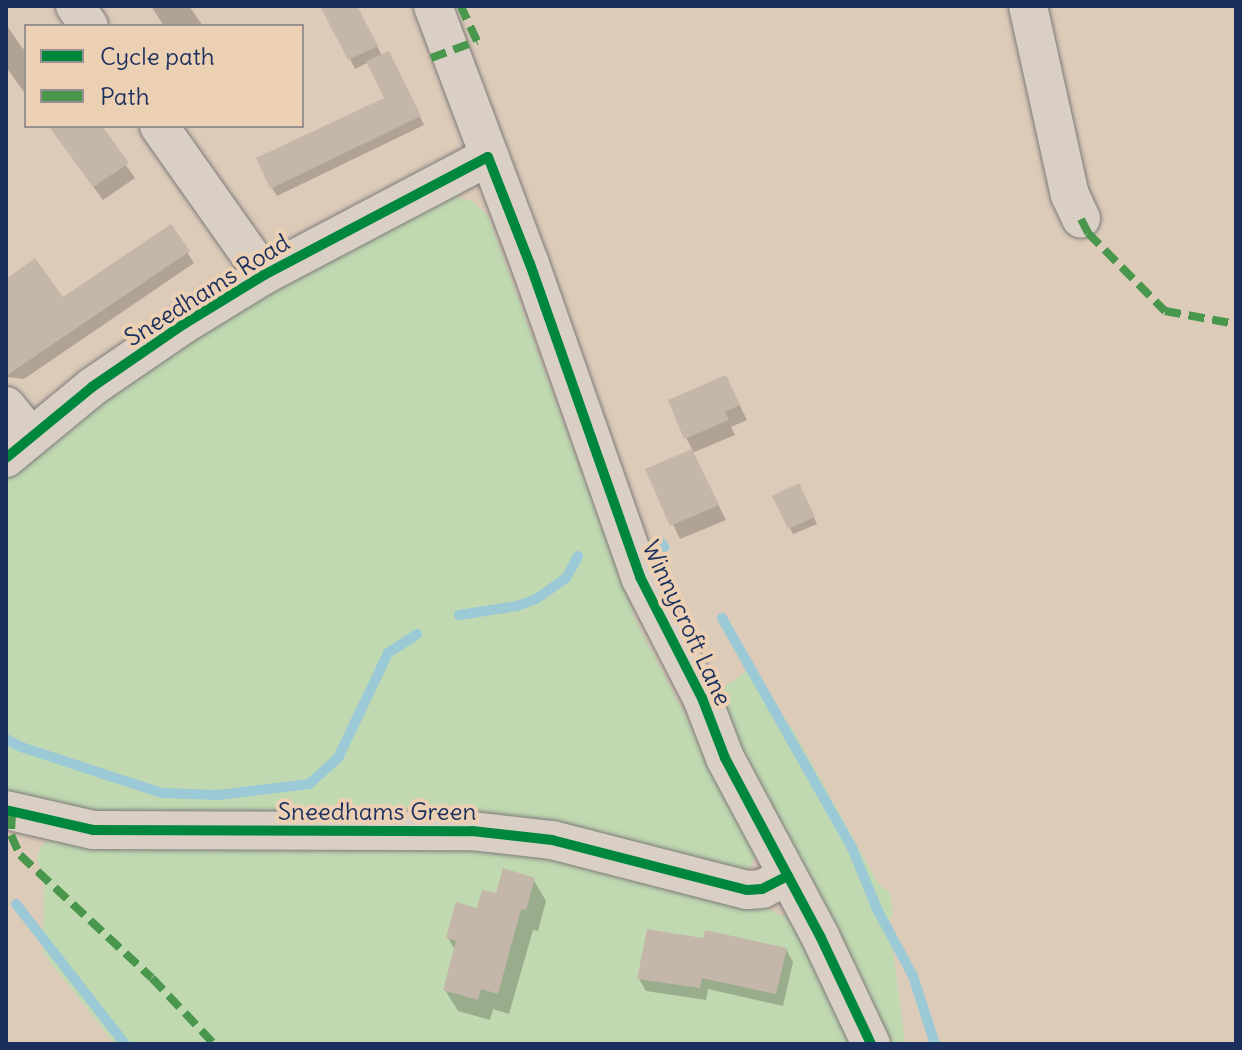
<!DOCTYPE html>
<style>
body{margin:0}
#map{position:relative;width:1242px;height:1050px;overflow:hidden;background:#dccbb9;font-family:Delius,sans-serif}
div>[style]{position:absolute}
.green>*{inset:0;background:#c0d9b1}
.shadow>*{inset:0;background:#0003}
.stream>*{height:10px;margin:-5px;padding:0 5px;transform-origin:5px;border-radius:5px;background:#9cc9d6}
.building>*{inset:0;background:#c4b7aa}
.roads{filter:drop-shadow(0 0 2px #7e7a7b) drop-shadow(0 0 2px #7e7a7b)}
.minor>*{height:38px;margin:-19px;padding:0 19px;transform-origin:19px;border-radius:19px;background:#d9cfc4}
.quiet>*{height:8px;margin-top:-4px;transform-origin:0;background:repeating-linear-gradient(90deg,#49964d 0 16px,transparent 0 24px)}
.cycleway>*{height:10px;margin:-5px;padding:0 5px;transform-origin:5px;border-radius:5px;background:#00873e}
span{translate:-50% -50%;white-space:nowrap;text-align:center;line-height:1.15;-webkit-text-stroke:8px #ecd0b3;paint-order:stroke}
.street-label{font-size:24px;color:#1b2f5e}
.frame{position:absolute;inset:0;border:8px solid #1b2f5e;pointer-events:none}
.legend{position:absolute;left:24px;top:24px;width:280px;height:104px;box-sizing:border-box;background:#ecd0b3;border:2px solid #989091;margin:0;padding:10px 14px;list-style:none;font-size:24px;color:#1b2f5e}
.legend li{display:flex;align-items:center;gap:16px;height:40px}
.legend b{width:40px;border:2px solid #989091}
</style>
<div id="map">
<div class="green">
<div style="clip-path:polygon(455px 197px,472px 201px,488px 216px,636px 621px,756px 851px,752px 864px,745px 871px,223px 829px,6px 803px,6px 475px,42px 444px,220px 316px,442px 200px)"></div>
<div style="clip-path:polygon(747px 670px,794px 731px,879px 885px,890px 893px,893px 913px,889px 919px,905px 1044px,884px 1044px,710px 698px)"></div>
<div style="clip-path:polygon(52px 839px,489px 845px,759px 904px,782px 916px,789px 910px,866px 1044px,115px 1044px,43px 953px,44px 877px,37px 858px,42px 844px)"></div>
</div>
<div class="shadow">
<div style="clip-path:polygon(151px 6px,189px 6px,203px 26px,164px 26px)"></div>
<div style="clip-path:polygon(323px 6px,357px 6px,382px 56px,393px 61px,424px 125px,277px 196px,272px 188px,387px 99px,369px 62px,355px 69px)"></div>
<div style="clip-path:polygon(6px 24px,23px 49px,26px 47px,26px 95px,6px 67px)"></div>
<div style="clip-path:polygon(49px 126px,98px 126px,135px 178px,103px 200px)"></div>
<div style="clip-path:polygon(171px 227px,194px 263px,24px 379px,7px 377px,6px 281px,63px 299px)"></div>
<div style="clip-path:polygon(733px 392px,747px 420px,731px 427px,735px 435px,692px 453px,726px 520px,680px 539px,647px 470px,693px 451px,686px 438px)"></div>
<div style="clip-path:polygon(802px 492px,817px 524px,793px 534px,790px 528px)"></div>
<div style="clip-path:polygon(533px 879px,546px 901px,538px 931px,533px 930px,509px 1014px,493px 1009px,490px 1020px,458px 1011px,445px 990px,455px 950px,448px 938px,497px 896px)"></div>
<div style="clip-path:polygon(786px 949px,793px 962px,783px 1006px,708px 989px,706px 1000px,646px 991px,639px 979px)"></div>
</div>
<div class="stream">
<div style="left:659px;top:540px;width:9px;rotate:54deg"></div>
<div style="left:459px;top:615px;width:59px;rotate:-8.8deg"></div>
<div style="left:517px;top:606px;width:20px;rotate:-20deg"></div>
<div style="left:536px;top:599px;width:37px;rotate:-35deg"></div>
<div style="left:566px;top:578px;width:25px;rotate:-61deg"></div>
<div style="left:722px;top:618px;width:264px;rotate:60.5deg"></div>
<div style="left:852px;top:848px;width:66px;rotate:67.7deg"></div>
<div style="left:877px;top:909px;width:76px;rotate:61.8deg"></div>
<div style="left:913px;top:976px;width:71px;rotate:72.1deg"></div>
<div style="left:6px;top:739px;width:17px;rotate:28deg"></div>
<div style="left:21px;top:747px;width:148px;rotate:18.1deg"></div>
<div style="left:162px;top:793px;width:56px;rotate:2deg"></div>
<div style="left:218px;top:795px;width:92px;rotate:-6.9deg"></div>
<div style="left:309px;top:784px;width:39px;rotate:-42deg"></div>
<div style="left:338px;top:758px;width:116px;rotate:-64.5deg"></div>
<div style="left:388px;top:653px;width:35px;rotate:-33deg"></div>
<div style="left:16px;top:904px;width:177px;rotate:52.1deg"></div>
</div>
<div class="building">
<div style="clip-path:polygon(320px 6px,357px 6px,378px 46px,348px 60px)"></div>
<div style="clip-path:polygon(389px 51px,421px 116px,270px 189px,256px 158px,384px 98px,366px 61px)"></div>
<div style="clip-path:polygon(49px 126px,102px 126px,129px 163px,93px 187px)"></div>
<div style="clip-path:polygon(171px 224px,190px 251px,6px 376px,6px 279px,35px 258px,63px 297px)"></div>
<div style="clip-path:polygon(726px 375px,740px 405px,725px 412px,729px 420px,684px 439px,668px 400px)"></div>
<div style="clip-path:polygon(692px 449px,719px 505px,670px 526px,645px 469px)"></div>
<div style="clip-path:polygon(799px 483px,815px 517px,788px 529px,772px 496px)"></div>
<div style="clip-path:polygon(503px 868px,535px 878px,526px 910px,521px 909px,498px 994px,481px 989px,478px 1000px,443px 990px,456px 941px,446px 938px,456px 902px,477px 908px,482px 890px,496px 893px)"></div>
<div style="clip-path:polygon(647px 929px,703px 938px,705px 930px,787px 948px,776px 994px,702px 978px,700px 988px,637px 979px)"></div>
</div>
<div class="roads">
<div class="minor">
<div style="left:75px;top:6px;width:24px;rotate:55deg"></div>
<div style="left:433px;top:6px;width:276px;rotate:69.4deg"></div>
<div style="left:530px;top:264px;width:332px;rotate:70.6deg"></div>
<div style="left:640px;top:577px;width:136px;rotate:62.9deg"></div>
<div style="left:702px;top:698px;width:64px;rotate:69deg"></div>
<div style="left:725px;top:758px;width:202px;rotate:61.9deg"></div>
<div style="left:820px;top:936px;width:119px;rotate:64.7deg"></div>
<div style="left:1028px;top:6px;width:194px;rotate:77.5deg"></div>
<div style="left:1070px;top:195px;width:26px;rotate:65deg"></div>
<div style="left:159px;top:126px;width:182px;rotate:54.8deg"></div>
<div style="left:6px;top:406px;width:38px;rotate:51deg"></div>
<div style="left:6px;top:458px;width:112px;rotate:-39.5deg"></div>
<div style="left:92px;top:387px;width:112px;rotate:-34.4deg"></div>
<div style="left:184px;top:324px;width:94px;rotate:-31.5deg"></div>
<div style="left:264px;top:275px;width:253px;rotate:-27.8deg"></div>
<div style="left:6px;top:810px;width:89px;rotate:12.9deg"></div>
<div style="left:93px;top:830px;width:379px;rotate:0.2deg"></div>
<div style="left:472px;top:831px;width:81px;rotate:6.4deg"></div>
<div style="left:552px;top:840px;width:201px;rotate:14.4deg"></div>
<div style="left:747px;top:890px;width:15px;rotate:-4deg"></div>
<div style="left:762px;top:889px;width:29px;rotate:-27deg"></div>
</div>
</div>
<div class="quiet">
<div style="left:431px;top:58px;width:49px;rotate:-20.3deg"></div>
<div style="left:477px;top:41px;width:38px;rotate:-115deg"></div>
<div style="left:1081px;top:219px;width:16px;rotate:63deg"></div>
<div style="left:1088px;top:233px;width:110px;rotate:45.4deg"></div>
<div style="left:1165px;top:311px;width:72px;rotate:10.4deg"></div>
<div style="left:12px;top:813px;width:22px;rotate:93deg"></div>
<div style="left:11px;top:835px;width:22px;rotate:66deg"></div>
<div style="left:20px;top:855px;width:180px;rotate:43deg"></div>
<div style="left:152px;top:978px;width:91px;rotate:46.8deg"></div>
</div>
<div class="cycleway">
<div style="left:6px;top:458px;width:112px;rotate:-39.5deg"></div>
<div style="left:92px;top:387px;width:112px;rotate:-34.4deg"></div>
<div style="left:184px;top:324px;width:94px;rotate:-31.5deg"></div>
<div style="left:264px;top:275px;width:253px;rotate:-27.8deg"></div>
<div style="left:488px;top:157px;width:115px;rotate:68.6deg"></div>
<div style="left:530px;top:264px;width:332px;rotate:70.6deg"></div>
<div style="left:640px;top:577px;width:136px;rotate:62.9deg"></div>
<div style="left:702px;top:698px;width:64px;rotate:69deg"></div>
<div style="left:725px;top:758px;width:202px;rotate:61.9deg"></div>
<div style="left:820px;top:936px;width:119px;rotate:64.7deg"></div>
<div style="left:6px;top:810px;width:89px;rotate:12.9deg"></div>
<div style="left:93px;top:830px;width:379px;rotate:0.2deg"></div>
<div style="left:472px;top:831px;width:81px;rotate:6.4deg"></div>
<div style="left:552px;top:840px;width:201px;rotate:14.4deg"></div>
<div style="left:747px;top:890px;width:15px;rotate:-4deg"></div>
<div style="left:762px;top:889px;width:29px;rotate:-27deg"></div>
</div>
<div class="street-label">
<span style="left:207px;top:290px;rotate:-32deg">Sneedhams Road</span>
<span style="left:687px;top:623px;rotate:65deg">Winnycroft Lane</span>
<span style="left:377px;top:812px">Sneedhams Green</span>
</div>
<div class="frame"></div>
<ul class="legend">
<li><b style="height:10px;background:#00873e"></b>Cycle path</li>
<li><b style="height:10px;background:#49964d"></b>Path</li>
</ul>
</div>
